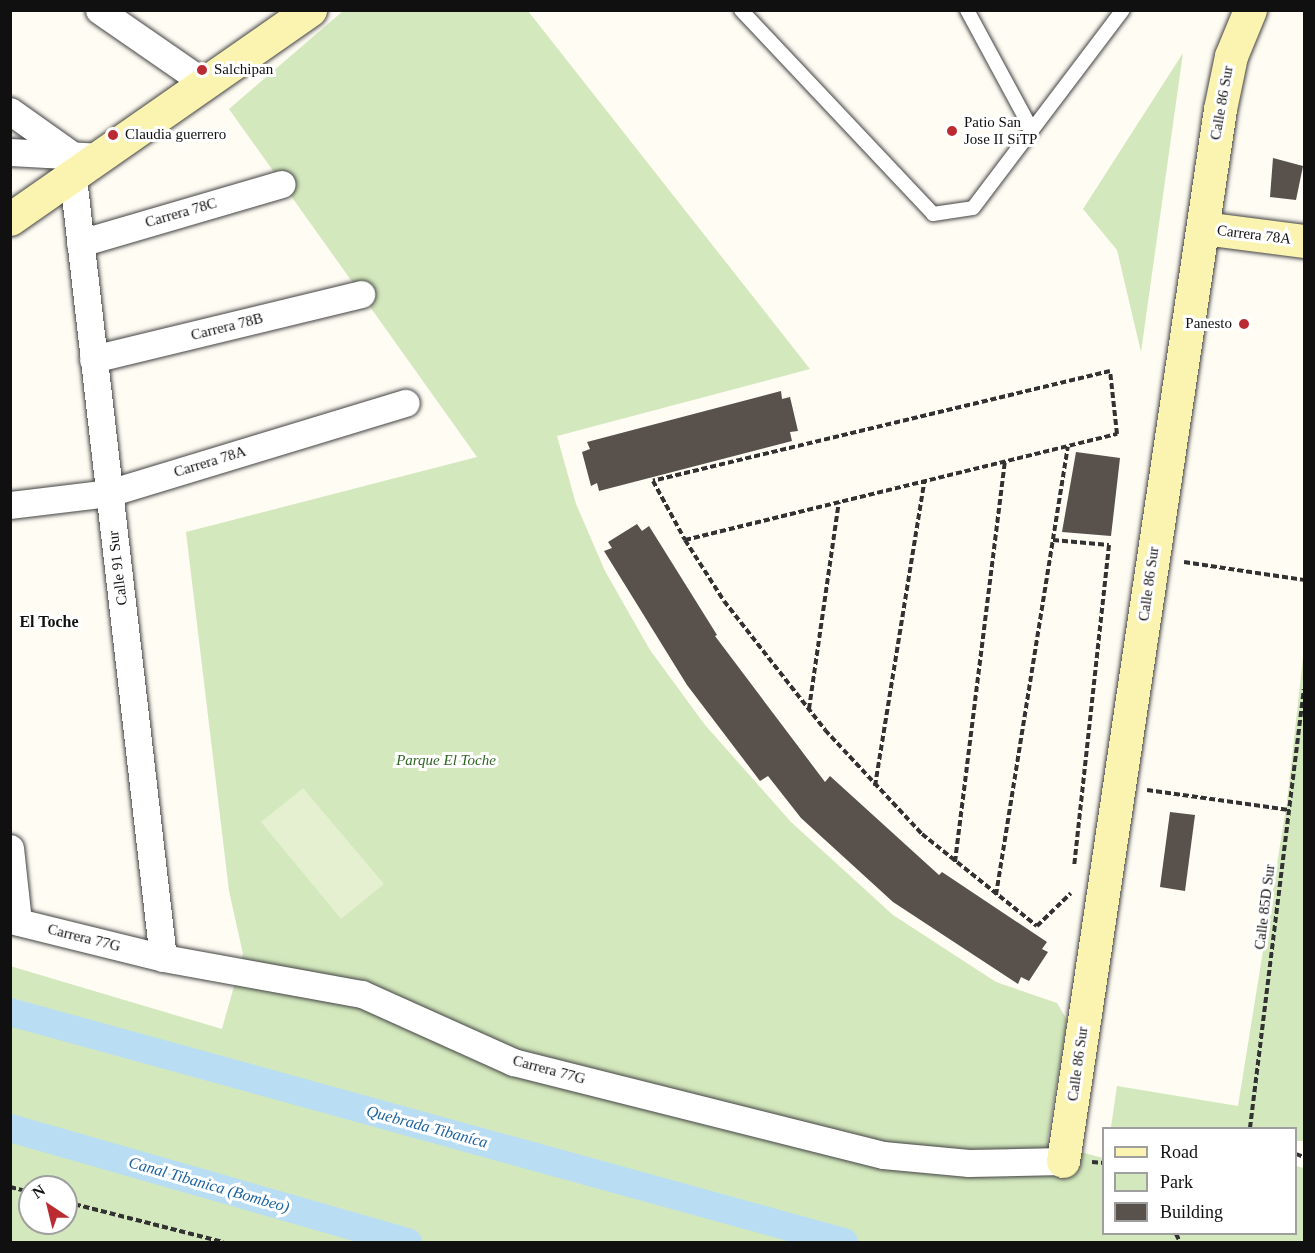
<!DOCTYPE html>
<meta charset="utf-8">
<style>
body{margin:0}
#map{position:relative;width:1315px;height:1253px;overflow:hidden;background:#fefcf3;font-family:Georgia,serif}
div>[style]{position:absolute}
.green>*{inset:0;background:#d3e8bd}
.pitch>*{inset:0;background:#e4f0cf}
.canal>*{height:28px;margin:-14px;padding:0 14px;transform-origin:14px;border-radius:14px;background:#b9def4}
.building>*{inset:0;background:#58514c}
.path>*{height:4px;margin-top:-2px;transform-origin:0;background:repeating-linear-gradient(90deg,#323232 0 6px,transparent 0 9px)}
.roads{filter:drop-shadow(0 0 2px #434343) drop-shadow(0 0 2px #434343)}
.lane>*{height:14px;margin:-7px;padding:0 7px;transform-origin:7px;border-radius:7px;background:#fff}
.street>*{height:27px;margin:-13.5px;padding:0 13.5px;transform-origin:13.5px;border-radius:13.5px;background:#fff}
.secondary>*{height:33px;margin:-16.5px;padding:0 16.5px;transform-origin:16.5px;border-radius:16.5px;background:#fbf4b1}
.dots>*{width:16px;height:16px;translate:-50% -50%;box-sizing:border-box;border:3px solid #fff;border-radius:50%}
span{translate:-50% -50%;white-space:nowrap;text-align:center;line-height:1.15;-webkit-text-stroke:6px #fff;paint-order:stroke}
.poi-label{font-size:15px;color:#101010}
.left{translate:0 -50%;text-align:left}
.right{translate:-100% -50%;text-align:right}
.street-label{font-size:15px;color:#101010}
.park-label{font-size:15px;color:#2f6622;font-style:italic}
.neighbourhood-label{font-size:16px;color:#101010;font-weight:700}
.water-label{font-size:16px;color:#1d649e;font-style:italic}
.frame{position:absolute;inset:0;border:12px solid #101010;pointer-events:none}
.legend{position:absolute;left:1102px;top:1127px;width:195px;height:108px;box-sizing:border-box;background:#fff;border:2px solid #9f9f9f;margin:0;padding:8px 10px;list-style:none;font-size:18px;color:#101010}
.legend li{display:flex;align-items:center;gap:12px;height:30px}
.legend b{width:30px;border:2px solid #9f9f9f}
.north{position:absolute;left:18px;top:1175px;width:60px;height:60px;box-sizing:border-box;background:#fff;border:2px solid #9f9f9f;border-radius:50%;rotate:325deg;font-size:16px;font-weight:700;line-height:24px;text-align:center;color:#101010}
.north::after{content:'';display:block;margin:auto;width:21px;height:27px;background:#bb2c32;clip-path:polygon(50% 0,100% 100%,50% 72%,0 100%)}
</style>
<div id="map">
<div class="green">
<div style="clip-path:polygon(evenodd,343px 11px,528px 11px,810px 369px,557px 436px,576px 504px,605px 571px,650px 650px,705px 725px,791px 822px,893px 915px,996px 982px,1057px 1003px,1067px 1020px,1047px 1143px,1103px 1158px,1104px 1234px,1296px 1234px,1296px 1166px,1304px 1168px,1304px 1242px,10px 1242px,10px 966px,222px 1029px,243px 954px,229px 891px,186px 532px,477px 457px,229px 109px,343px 11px,30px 1187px,66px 1187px,66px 1223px,30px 1223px,30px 1187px)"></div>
<div style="clip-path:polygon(1183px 53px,1141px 352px,1117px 250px,1083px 209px)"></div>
<div style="clip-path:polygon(1304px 648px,1304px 1141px,1296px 1141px,1296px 1128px,1111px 1127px,1117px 1086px,1238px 1106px,1287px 802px)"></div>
</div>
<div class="pitch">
<div style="clip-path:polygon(303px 788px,384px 884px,341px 919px,261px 822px)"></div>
</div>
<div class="canal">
<div style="left:10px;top:1012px;width:865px;rotate:15.42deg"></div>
<div style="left:10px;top:1128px;width:414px;rotate:16deg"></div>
</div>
<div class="building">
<div style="clip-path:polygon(1273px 158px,1303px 166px,1296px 200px,1270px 197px)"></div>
<div style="clip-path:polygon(781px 391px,782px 399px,790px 397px,798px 431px,790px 432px,792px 441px,599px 491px,597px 483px,591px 486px,582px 452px,590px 449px,587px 442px)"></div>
<div style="clip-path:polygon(1076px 452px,1120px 458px,1111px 536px,1062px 532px)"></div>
<div style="clip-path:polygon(637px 524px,642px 531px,649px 526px,717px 635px,715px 636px,825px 782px,830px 776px,939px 875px,942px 872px,1047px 942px,1042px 949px,1048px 952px,1029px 981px,1021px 977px,1018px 984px,893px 902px,801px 818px,768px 776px,760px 781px,687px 685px,604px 551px,612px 548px,608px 542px)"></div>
<div style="clip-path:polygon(1170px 812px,1195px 815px,1185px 891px,1160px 887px)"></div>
</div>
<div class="path">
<div style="left:685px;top:540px;width:445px;rotate:-13.8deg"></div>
<div style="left:1117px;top:434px;width:63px;rotate:-96.3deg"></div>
<div style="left:1110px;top:371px;width:470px;rotate:166.5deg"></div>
<div style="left:653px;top:481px;width:67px;rotate:61.5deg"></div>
<div style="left:685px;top:540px;width:72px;rotate:57.4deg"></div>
<div style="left:724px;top:601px;width:164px;rotate:51.9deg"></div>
<div style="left:825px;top:730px;width:142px;rotate:47deg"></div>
<div style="left:922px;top:834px;width:147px;rotate:38.7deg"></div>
<div style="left:1037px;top:926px;width:47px;rotate:-44.1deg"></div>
<div style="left:1053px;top:540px;width:56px;rotate:5.1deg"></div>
<div style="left:1109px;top:545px;width:322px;rotate:96.2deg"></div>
<div style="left:1184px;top:562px;width:121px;rotate:8.5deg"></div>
<div style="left:809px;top:709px;width:209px;rotate:-81.8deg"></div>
<div style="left:875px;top:786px;width:308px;rotate:-80.8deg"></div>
<div style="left:1147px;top:790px;width:143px;rotate:8deg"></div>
<div style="left:955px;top:862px;width:403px;rotate:-82.9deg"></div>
<div style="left:996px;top:895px;width:454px;rotate:-80.9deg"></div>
<div style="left:1250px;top:1128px;width:442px;rotate:-83deg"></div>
<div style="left:1296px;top:1154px;width:9px;rotate:21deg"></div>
<div style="left:1092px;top:1162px;width:12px;rotate:5deg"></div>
<div style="left:10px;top:1187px;width:21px;rotate:14deg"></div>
<div style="left:66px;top:1202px;width:162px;rotate:14.3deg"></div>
<div style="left:1176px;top:1234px;width:9px;rotate:63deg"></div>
</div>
<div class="roads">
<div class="lane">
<div style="left:741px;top:10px;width:280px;rotate:46.7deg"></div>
<div style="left:933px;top:214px;width:40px;rotate:-8.5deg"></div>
<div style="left:973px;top:208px;width:248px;rotate:-52.9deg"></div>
<div style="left:967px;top:10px;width:136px;rotate:61.6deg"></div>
</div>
<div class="street">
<div style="left:99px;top:10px;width:130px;rotate:34.7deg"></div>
<div style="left:10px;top:111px;width:76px;rotate:35.4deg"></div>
<div style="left:10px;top:152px;width:92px;rotate:3.1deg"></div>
<div style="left:73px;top:178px;width:785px;rotate:83.42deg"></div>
<div style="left:80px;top:243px;width:210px;rotate:-16.3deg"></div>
<div style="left:93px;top:359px;width:276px;rotate:-13.6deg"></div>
<div style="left:10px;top:505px;width:100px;rotate:-6.9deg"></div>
<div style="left:109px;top:493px;width:310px;rotate:-16.9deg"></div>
<div style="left:10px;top:848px;width:74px;rotate:83.8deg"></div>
<div style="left:10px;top:920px;width:158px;rotate:13.9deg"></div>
<div style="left:163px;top:958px;width:202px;rotate:10.3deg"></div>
<div style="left:362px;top:994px;width:166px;rotate:24.2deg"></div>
<div style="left:513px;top:1062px;width:382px;rotate:14.1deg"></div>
<div style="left:883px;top:1155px;width:86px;rotate:5.3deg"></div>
<div style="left:969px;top:1163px;width:94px;rotate:-1.2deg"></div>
</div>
<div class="secondary">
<div style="left:10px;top:219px;width:366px;rotate:-34.9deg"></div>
<div style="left:1203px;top:228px;width:102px;rotate:7.3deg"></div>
<div style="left:1063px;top:1161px;width:1064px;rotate:-81.51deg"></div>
<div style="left:1220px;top:109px;width:54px;rotate:-78.3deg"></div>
<div style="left:1231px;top:56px;width:50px;rotate:-67.6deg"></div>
</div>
</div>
<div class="dots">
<div style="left:202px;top:70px;background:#bb2c32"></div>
<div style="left:952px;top:131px;background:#bb2c32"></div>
<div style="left:113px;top:135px;background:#bb2c32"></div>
<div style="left:1244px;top:324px;background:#bb2c32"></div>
</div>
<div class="poi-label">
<span class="left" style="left:214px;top:70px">Salchipan</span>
<span class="left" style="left:964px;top:131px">Patio San<br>Jose II SiTP</span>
<span class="left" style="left:125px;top:135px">Claudia guerrero</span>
<span class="right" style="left:1232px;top:324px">Panesto</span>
</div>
<div class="street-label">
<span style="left:1222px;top:103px;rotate:-80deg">Calle 86 Sur</span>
<span style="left:181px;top:213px;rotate:-16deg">Carrera 78C</span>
<span style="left:1254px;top:235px;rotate:7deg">Carrera 78A</span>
<span style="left:227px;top:327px;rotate:-14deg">Carrera 78B</span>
<span style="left:210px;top:462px;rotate:-17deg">Carrera 78A</span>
<span style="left:118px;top:568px;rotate:-97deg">Calle 91 Sur</span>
<span style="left:1149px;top:584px;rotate:-82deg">Calle 86 Sur</span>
<span style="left:1265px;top:907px;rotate:-83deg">Calle 85D Sur</span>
<span style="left:84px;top:938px;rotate:14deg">Carrera 77G</span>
<span style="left:1078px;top:1064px;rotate:-82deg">Calle 86 Sur</span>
<span style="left:549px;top:1070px;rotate:15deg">Carrera 77G</span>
</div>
<div class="park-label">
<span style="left:446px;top:761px">Parque El Toche</span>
</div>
<div class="neighbourhood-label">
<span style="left:49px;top:622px">El Toche</span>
</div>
<div class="water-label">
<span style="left:427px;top:1127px;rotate:15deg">Quebrada Tibaníca</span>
<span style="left:209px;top:1185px;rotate:16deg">Canal Tibanica (Bombeo)</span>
</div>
<div class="frame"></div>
<ul class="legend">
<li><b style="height:8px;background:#fbf4b1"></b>Road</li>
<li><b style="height:16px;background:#d3e8bd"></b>Park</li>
<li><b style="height:16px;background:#58514c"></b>Building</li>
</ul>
<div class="north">N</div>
</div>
